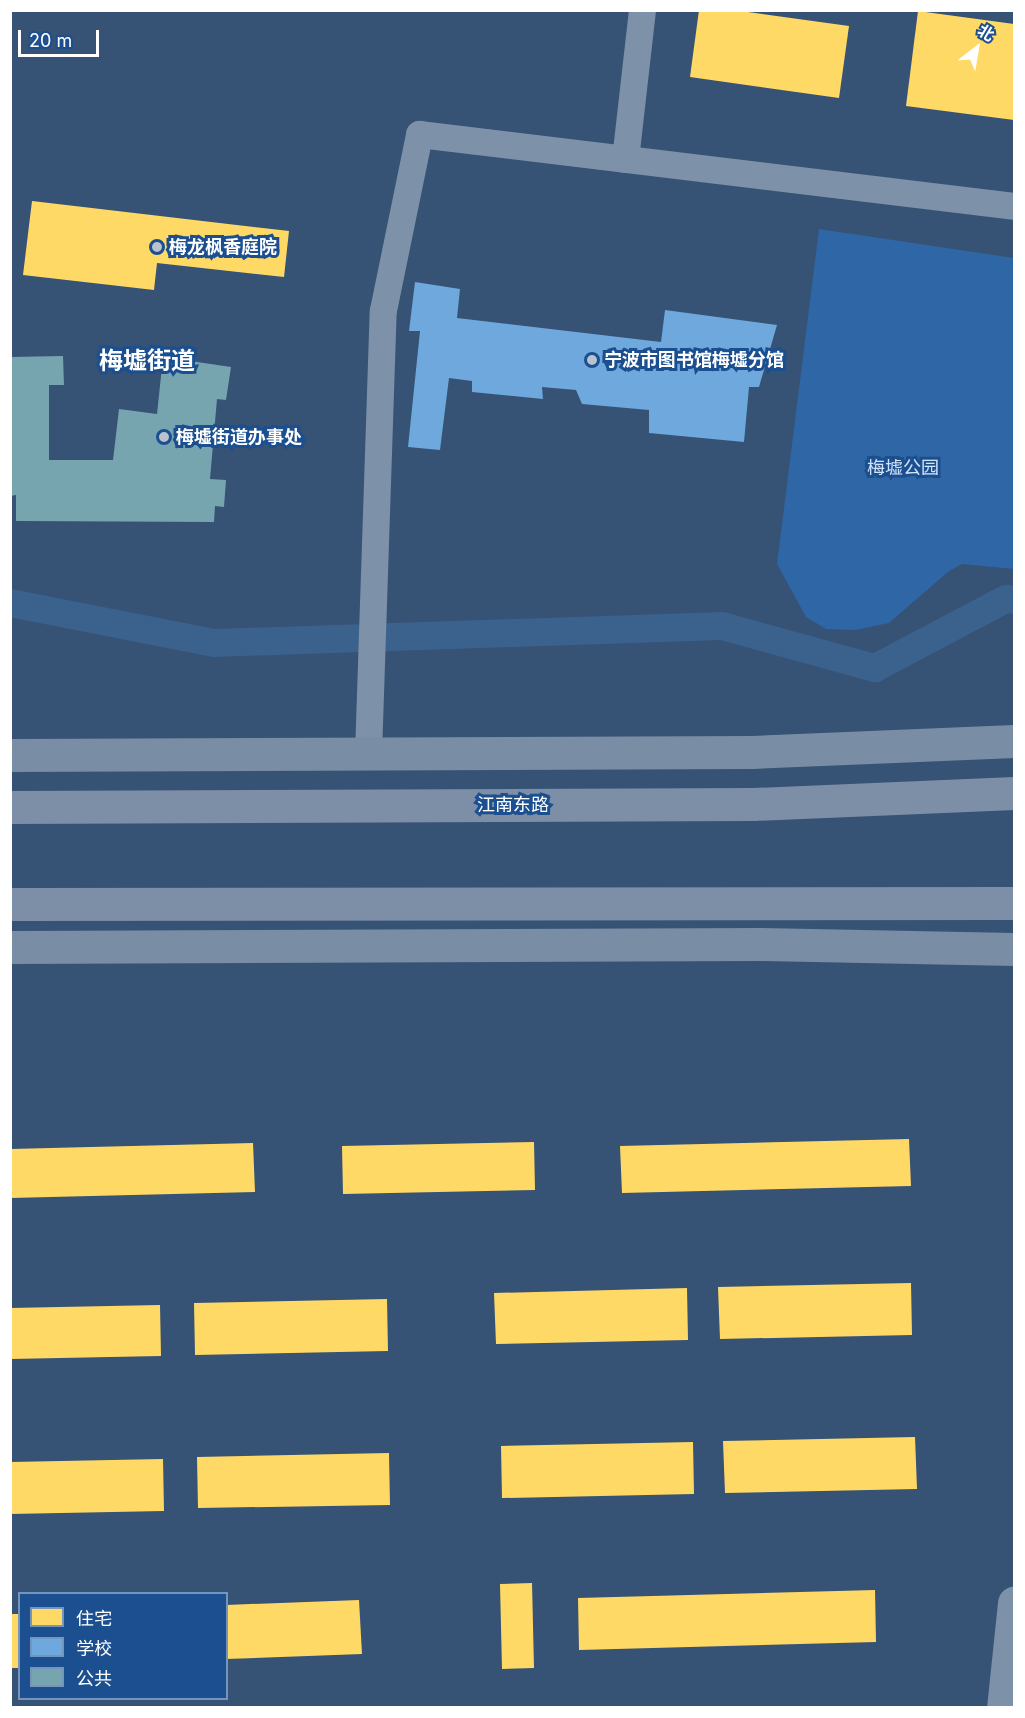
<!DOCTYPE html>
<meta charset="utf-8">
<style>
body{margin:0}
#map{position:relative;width:1025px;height:1718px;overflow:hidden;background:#365274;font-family:Inter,"Noto Sans SC",sans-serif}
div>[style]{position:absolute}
.green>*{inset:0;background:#2f66a5}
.homes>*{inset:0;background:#ffd966}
.schools>*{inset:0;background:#6fa8dc}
.public>*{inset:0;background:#76a5af}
.canal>*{height:28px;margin:-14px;padding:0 14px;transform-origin:14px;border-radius:14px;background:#3b618d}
.minor>*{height:27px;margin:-13.5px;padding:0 13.5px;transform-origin:13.5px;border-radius:13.5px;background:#7d92a8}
.tertiary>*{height:33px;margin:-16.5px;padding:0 16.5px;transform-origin:16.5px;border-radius:16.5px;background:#7d92a8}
.secondary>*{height:33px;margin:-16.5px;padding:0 16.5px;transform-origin:16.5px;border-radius:16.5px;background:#798da4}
.primary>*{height:33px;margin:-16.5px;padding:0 16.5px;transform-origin:16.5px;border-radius:16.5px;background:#7d8ea7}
.dots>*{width:16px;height:16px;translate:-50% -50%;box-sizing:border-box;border:3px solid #1b4f8f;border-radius:50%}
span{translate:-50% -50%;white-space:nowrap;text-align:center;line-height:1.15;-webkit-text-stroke:6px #1b4f8f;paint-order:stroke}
.poi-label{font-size:18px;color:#fff;font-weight:700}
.left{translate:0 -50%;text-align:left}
.park-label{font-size:18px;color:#cfe3fa}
.street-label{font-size:18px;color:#fff}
.district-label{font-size:24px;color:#fff;font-weight:700}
.frame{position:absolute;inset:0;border:12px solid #fff;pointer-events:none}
.legend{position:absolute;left:18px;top:1592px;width:210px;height:108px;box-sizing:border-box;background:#1b4f8f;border:2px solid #7695bc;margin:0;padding:8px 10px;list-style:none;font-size:18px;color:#fff}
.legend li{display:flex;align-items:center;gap:12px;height:30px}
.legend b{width:30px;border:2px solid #7695bc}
.north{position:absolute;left:947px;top:18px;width:60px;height:60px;-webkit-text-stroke:4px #1b4f8f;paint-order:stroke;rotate:31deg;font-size:16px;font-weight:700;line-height:24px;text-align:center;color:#fff}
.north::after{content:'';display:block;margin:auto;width:21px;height:27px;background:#fff;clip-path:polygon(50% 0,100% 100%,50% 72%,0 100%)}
.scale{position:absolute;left:18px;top:30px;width:81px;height:27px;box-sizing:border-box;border:3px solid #fff;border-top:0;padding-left:8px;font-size:18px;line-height:21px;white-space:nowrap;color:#fff;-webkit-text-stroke:4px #1b4f8f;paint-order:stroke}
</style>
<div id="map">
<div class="green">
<div style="clip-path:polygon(819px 229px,1014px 258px,1014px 569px,962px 564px,949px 571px,889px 623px,855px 630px,826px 629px,806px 617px,777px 564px)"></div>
</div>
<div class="homes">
<div style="clip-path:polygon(699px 10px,734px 10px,849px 26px,839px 98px,690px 77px)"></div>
<div style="clip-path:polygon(918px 11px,1014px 24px,1014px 120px,906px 106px)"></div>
<div style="clip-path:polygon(32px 201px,289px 231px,284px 277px,157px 263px,154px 290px,23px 275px)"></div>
<div style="clip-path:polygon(909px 1139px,911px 1186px,622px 1193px,620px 1146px)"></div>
<div style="clip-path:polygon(534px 1142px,535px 1190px,343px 1194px,342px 1146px)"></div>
<div style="clip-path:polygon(253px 1143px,255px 1192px,10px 1198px,10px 1149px)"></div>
<div style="clip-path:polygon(911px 1283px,912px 1335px,720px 1339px,718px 1287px)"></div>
<div style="clip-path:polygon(687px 1288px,688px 1340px,496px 1344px,494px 1293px)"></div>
<div style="clip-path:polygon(387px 1299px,388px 1351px,195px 1355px,194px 1303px)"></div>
<div style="clip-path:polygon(160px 1305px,161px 1356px,10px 1359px,10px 1308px)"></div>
<div style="clip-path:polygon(915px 1437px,917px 1489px,725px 1493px,723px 1441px)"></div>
<div style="clip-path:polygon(693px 1442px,694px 1494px,502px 1498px,501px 1446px)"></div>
<div style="clip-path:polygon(389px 1453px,390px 1505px,198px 1508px,197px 1457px)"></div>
<div style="clip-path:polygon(163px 1459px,164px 1511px,10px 1514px,10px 1462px)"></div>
<div style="clip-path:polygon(532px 1583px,534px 1668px,502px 1669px,500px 1584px)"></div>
<div style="clip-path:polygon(875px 1590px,876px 1642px,579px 1650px,578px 1598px)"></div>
<div style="clip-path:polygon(359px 1600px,362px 1654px,226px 1659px,226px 1605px)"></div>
<div style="clip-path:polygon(10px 1614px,20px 1614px,20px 1668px,10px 1668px)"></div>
</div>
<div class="schools">
<div style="clip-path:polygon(415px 282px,460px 289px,457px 318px,661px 342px,665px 310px,777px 325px,759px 387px,749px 387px,744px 442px,649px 433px,649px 410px,582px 404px,576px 390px,542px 387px,543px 399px,472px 392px,472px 381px,449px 378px,440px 450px,408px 447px,420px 331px,409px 331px)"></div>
</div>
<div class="public">
<div style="clip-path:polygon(63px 356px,64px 385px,49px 385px,49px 460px,113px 460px,119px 409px,157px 414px,163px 357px,231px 367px,226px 400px,217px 399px,210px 479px,226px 480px,224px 507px,215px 506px,214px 522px,16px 521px,16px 495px,10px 496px,10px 357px)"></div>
</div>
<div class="canal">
<div style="left:10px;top:603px;width:208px;rotate:11.1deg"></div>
<div style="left:214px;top:643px;width:508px;rotate:-1.92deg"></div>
<div style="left:722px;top:626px;width:159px;rotate:15.4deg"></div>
<div style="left:875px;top:668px;width:148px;rotate:-27.8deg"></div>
<div style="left:1006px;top:599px;width:8px;rotate:7deg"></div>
</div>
<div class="minor">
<div style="left:625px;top:159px;width:150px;rotate:-83.5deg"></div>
<div style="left:368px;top:754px;width:444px;rotate:-88.1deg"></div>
<div style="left:383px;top:310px;width:180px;rotate:-78.4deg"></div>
<div style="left:419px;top:134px;width:599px;rotate:6.9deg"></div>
</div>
<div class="tertiary">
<div style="left:1003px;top:1708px;width:106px;rotate:-84deg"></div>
</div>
<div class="secondary">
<div style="left:10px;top:755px;width:742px;rotate:-0.23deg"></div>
<div style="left:752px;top:752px;width:262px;rotate:-2.4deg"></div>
<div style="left:10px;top:947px;width:748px;rotate:-0.23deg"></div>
<div style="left:758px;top:944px;width:256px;rotate:1.1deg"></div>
</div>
<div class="primary">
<div style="left:10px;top:807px;width:743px;rotate:-0.23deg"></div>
<div style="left:753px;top:804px;width:261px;rotate:-2.4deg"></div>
<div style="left:10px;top:904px;width:1004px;rotate:-0.06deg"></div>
</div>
<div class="dots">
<div style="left:157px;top:247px;background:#b9c2ce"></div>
<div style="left:592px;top:360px;background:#b9c2ce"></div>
<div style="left:164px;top:437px;background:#b9c2ce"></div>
</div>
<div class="poi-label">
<span class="left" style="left:169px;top:247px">梅龙枫香庭院</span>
<span class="left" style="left:604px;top:360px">宁波市图书馆梅墟分馆</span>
<span class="left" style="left:176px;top:437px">梅墟街道办事处</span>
</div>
<div class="park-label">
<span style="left:903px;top:468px">梅墟公园</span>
</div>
<div class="street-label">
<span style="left:513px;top:805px">江南东路</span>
</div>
<div class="district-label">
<span style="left:147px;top:361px">梅墟街道</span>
</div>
<div class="frame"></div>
<ul class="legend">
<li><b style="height:16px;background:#ffd966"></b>住宅</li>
<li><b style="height:16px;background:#6fa8dc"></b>学校</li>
<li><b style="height:16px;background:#76a5af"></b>公共</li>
</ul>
<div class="north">北</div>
<div class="scale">20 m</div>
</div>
